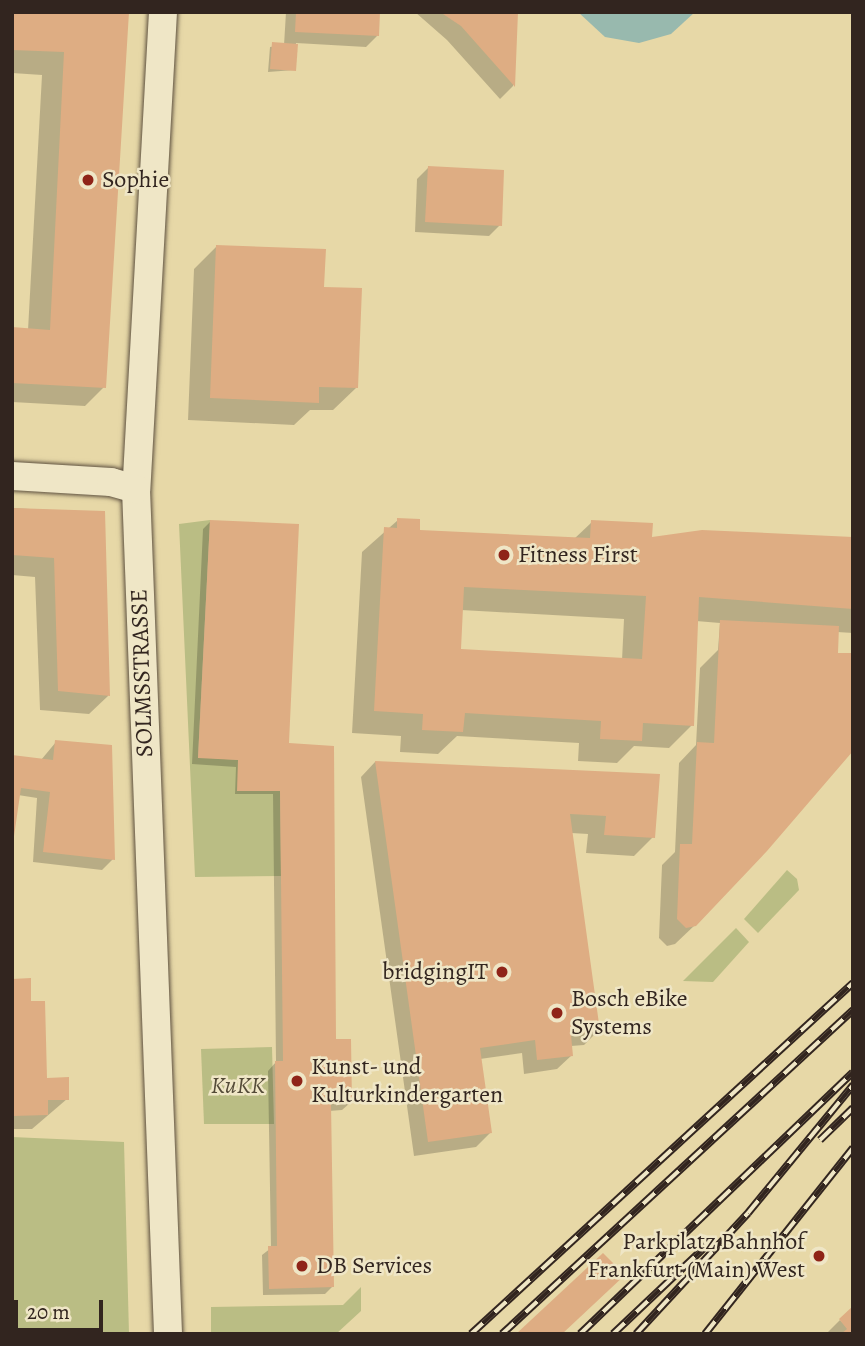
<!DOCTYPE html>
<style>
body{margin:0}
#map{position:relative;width:865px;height:1346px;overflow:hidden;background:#e7d8a7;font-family:Alegreya,serif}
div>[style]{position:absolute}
.green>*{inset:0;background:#babd84}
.water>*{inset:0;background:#98b9ae}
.shadow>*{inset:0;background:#0003}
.building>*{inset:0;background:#dead83}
.roads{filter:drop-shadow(0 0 2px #5f5241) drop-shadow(0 0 2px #5f5241)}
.street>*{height:28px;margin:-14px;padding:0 14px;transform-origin:14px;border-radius:14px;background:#efe6c6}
.rail>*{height:8px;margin-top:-4px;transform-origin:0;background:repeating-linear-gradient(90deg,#efe6c6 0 16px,#32251f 0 32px);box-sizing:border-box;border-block:2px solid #32251f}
.dots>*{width:19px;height:19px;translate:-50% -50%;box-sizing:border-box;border:4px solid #efe6c6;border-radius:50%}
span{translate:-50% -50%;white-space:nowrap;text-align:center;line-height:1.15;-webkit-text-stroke:5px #efe6c6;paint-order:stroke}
.poi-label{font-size:24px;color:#32251f}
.left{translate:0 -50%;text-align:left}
.right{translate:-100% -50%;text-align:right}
.street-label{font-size:24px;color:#32251f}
.park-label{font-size:24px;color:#544b38;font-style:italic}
.frame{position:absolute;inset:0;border:14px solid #32251f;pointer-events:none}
.scale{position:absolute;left:14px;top:1300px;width:89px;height:32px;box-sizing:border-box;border:4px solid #32251f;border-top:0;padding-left:9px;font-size:21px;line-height:24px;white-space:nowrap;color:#32251f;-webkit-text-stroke:5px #efe6c6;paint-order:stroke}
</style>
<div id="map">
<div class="green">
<div style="clip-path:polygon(210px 520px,198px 757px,238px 760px,238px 791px,280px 791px,281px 876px,195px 877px,179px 524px)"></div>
<div style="clip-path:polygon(787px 870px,797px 879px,799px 890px,758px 933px,744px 919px)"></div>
<div style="clip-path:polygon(736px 928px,749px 942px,713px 982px,683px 981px)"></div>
<div style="clip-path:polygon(272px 1047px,274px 1124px,204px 1124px,201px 1049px)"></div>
<div style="clip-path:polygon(12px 1137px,124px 1142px,129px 1334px,12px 1334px)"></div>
<div style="clip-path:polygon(361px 1287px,361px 1311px,336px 1334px,211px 1334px,211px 1307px,343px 1305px)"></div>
</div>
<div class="water">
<div style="clip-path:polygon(578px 12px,695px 12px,671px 34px,639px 43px,605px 37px)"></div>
</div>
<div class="shadow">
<div style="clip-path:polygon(12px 12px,127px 12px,104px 387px,85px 406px,12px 402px,12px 329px,28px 330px,42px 75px,12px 73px)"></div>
<div style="clip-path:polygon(286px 12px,379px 12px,377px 36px,366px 47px,296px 43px,294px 70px,268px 72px,270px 47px,284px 45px)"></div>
<div style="clip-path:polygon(415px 12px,516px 12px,513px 86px,500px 99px,447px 40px)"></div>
<div style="clip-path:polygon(428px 168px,500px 225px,489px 236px,415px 232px,417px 179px)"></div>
<div style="clip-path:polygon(217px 246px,322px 288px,356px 388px,333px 410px,310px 410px,294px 425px,188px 420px,194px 269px)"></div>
<div style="clip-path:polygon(12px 508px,103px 513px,108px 696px,89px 714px,40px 710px,35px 577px,12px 575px)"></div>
<div style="clip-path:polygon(evenodd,398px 520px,418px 532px,574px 539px,592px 522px,651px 539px,853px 538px,853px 633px,837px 632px,695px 925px,675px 944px,667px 946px,659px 938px,662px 865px,675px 852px,679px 763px,696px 745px,700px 668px,718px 650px,720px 623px,696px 621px,692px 725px,669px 748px,634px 746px,617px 763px,578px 761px,579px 743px,457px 736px,438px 754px,400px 752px,401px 736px,352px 733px,362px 552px,398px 520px,461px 610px,624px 619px,622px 660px,459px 651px,461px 610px)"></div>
<div style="clip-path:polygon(210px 522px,287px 745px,335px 1041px,350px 1103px,342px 1110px,329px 1111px,333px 1286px,325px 1294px,263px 1295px,262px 1255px,271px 1248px,268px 1071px,276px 1062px,273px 794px,235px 794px,236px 767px,192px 764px,203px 529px)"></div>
<div style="clip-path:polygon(56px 742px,113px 859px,102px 870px,33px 862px,37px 798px,18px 795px,12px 850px,12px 757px,41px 760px)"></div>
<div style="clip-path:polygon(375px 762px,562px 771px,653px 837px,634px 856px,586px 853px,588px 834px,571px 833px,599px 1030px,584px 1045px,571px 1046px,572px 1055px,557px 1069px,524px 1074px,522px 1053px,480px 1059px,490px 1133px,476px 1147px,414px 1156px,361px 777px)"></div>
<div style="clip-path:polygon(12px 981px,30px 1003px,45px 1079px,67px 1099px,32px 1129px,12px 1129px)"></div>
<div style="clip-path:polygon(840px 1320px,853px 1334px,826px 1334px)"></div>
</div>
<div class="building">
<div style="clip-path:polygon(12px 12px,129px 12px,106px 388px,12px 383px,12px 327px,50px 330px,64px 52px,12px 50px)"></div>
<div style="clip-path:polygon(296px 12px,380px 12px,379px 36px,295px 32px)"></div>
<div style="clip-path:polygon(440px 12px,518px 12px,515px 87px,461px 26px)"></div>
<div style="clip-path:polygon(272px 42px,298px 44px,296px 71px,270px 69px)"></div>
<div style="clip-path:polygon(428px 166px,504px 170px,502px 226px,425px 222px)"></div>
<div style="clip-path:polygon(216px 245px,326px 249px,324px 287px,362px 288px,358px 388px,319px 387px,319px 403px,210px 398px)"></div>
<div style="clip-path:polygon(12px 508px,105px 511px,110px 696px,58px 691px,54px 558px,12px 555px)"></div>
<div style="clip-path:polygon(evenodd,397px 518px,420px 519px,420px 530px,590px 538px,591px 520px,653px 523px,652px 537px,702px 530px,853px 537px,853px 609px,699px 597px,694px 726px,643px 723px,642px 741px,600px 739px,601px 721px,465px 713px,463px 732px,422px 730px,423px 714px,374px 711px,384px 527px,397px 528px,397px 518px,464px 587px,646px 596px,642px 659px,461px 649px,464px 587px)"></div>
<div style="clip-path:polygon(210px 520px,299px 524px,289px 743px,334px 746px,336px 1039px,351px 1039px,352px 1104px,331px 1104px,334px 1287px,269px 1289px,268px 1246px,277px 1246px,275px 1061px,283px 1061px,280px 791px,237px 791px,238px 760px,198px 758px)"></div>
<div style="clip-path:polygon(720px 620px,839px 626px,838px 653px,853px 653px,853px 751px,767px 851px,696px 926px,686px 928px,677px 919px,680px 844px,692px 844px,697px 742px,714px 743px)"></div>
<div style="clip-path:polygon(55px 740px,112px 745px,115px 860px,43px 852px,50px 792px,21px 788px,12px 850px,12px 755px,53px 760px)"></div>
<div style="clip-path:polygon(375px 761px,660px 774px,655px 838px,604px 835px,606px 816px,570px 814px,600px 1031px,571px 1035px,573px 1056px,537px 1060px,535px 1040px,480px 1048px,492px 1133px,428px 1142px)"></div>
<div style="clip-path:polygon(31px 978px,31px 1001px,45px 1001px,47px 1078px,69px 1077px,69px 1100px,48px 1100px,48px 1115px,12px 1116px,12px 979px)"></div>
<div style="clip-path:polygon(603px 1253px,625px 1275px,562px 1334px,516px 1334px)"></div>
<div style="clip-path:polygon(853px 1306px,853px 1334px,841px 1334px,847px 1329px,839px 1319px)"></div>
</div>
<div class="roads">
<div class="street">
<div style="left:163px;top:12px;width:478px;rotate:93.2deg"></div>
<div style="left:136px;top:489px;width:846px;rotate:87.83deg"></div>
<div style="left:12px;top:476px;width:99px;rotate:3.5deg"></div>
<div style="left:111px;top:482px;width:26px;rotate:16deg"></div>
</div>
</div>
<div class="rail">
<div style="left:820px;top:1140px;width:46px;rotate:-44.1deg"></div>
<div style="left:471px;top:1334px;width:519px;rotate:-42.58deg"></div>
<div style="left:502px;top:1334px;width:478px;rotate:-42.7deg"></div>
<div style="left:580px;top:1334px;width:378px;rotate:-43.8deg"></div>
<div style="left:613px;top:1334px;width:129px;rotate:-43.4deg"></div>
<div style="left:636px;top:1334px;width:165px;rotate:-47.2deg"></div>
<div style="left:748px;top:1213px;width:166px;rotate:-50.6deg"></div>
<div style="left:705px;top:1334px;width:238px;rotate:-51.5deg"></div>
</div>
<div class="dots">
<div style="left:88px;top:180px;background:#8f2418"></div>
<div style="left:504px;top:555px;background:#8f2418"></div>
<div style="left:502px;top:972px;background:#8f2418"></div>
<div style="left:557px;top:1013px;background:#8f2418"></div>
<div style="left:297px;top:1081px;background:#8f2418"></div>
<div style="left:819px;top:1256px;background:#8f2418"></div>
<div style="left:302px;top:1266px;background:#8f2418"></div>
</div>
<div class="poi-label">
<span class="left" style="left:102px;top:180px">Sophie</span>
<span class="left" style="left:518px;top:555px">Fitness First</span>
<span class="right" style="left:488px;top:972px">bridgingIT</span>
<span class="left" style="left:571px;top:1013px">Bosch eBike<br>Systems</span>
<span class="left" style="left:311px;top:1081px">Kunst- und<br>Kulturkindergarten</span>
<span class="right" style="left:805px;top:1256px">Parkplatz Bahnhof<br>Frankfurt (Main) West</span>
<span class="left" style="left:316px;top:1266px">DB Services</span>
</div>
<div class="street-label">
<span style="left:142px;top:673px;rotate:-92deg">SOLMSSTRASSE</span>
</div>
<div class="park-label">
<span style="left:238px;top:1086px">KuKK</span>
</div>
<div class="frame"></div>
<div class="scale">20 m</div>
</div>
